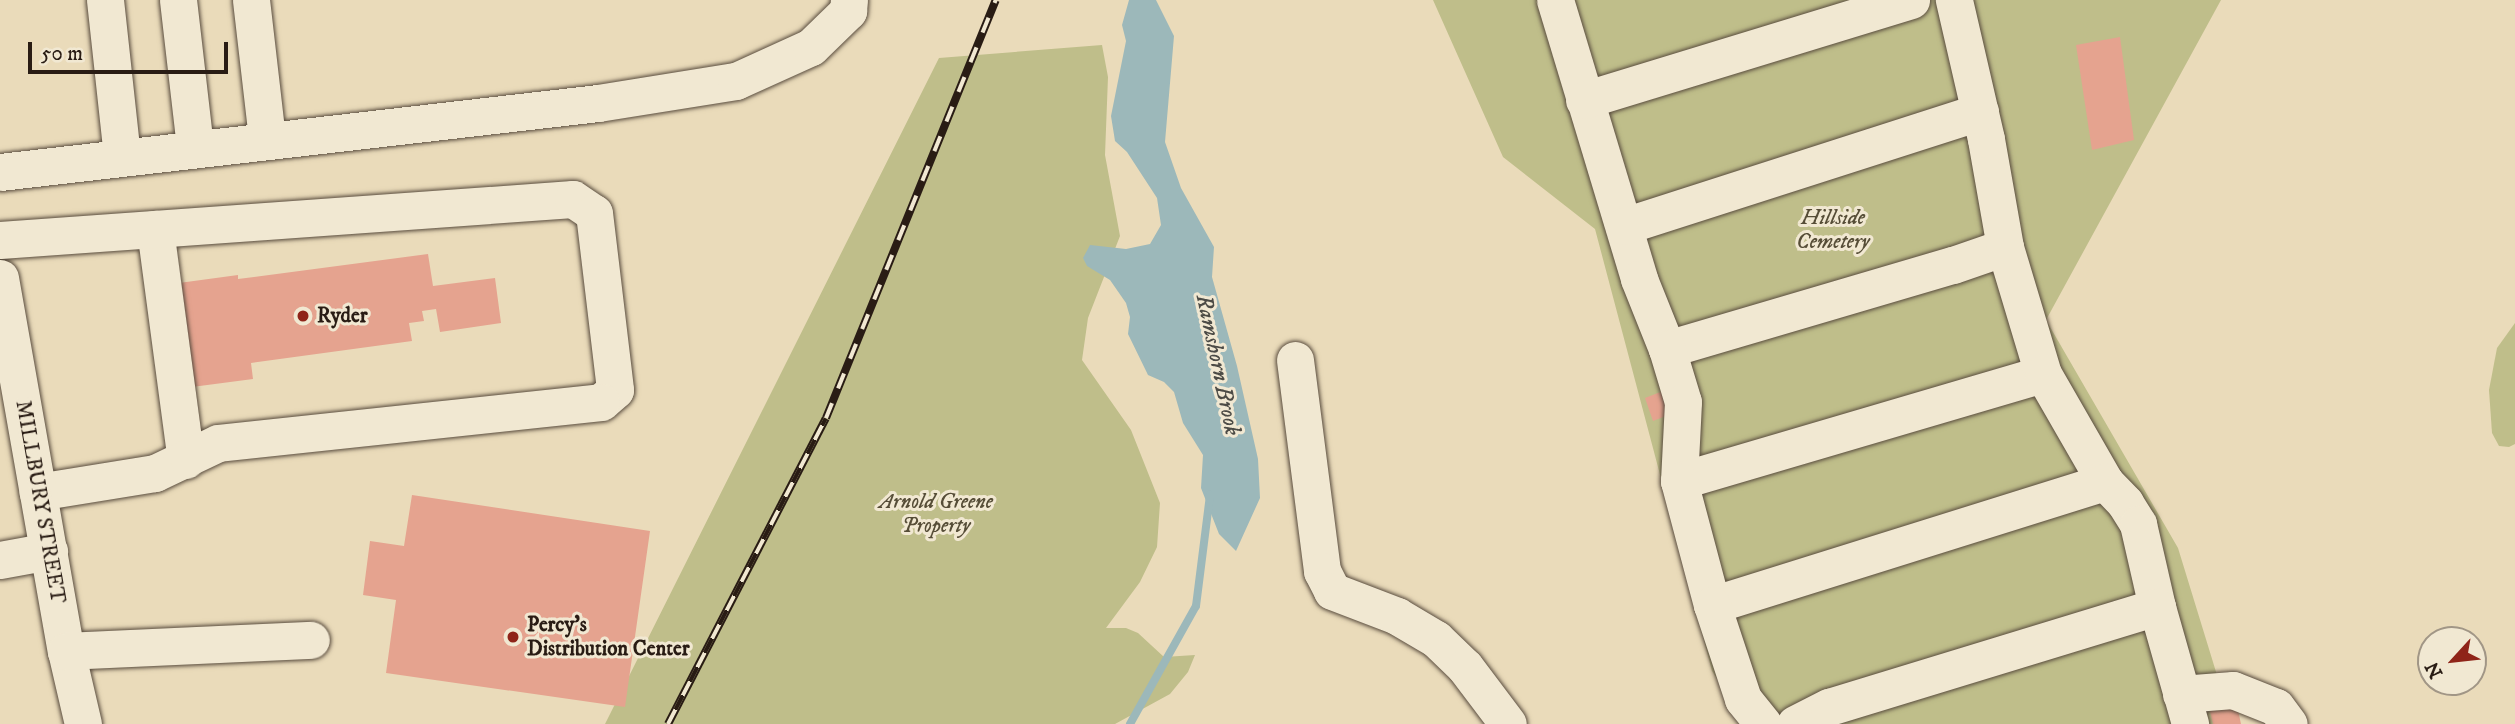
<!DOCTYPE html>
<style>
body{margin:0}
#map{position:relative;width:2515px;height:724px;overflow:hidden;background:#eadbba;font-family:"IM FELL DW Pica",serif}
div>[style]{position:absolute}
.green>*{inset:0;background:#bfbe8a}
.water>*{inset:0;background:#9cb8ba}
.stream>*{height:8px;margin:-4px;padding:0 4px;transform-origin:4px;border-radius:4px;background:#9cb8ba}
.building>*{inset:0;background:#e5a38f}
.roads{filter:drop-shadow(0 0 2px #594c3e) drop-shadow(0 0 2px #594c3e)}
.minor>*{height:37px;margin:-18.5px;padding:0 18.5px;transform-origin:18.5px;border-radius:18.5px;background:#f1e8d2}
.rail>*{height:8px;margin-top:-4px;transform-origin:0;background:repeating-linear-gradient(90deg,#f1e8d2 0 16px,#291c14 0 32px);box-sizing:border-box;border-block:2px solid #291c14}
.dots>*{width:19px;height:19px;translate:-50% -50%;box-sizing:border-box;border:4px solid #f1e8d2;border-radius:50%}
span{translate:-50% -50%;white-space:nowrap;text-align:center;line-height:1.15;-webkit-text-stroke:6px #f1e8d2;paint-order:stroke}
.park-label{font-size:21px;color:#564d37;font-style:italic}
.poi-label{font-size:21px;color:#291c14;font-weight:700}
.left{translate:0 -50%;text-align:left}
.street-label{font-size:21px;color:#291c14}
.water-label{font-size:23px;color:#4c4b46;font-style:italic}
.north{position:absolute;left:2417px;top:626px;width:70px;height:70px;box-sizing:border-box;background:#f1e8d2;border:2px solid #a19686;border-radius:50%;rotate:243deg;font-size:19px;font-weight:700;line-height:28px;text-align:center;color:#291c14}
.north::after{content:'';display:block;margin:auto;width:24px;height:32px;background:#8f2418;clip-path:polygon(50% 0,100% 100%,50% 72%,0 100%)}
.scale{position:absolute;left:28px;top:42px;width:200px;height:32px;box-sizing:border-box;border:4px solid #291c14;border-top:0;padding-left:9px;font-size:21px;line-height:24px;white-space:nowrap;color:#291c14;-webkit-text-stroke:5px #f1e8d2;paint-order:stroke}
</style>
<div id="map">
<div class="green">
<div style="clip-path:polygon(1433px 0,2221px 0,2046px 320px,2178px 548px,2232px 724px,1746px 724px,1712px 671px,1595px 229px,1503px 157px)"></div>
<div style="clip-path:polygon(1102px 45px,1108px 77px,1105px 155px,1120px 236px,1088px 318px,1082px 360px,1131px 430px,1160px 503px,1157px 547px,1140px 582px,1106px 628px,1126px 628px,1138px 633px,1164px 657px,1195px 655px,1188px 672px,1170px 694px,1115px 724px,605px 724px,939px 58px)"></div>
<div style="clip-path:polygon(2515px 323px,2515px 444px,2509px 447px,2499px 446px,2492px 433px,2489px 390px,2497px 348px)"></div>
</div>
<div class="water">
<div style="clip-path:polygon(1129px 0,1156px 0,1174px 36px,1165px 142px,1181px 188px,1214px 247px,1212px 277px,1237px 366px,1258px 459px,1260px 498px,1236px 551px,1219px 534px,1201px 488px,1203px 455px,1183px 423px,1174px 392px,1164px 382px,1148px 375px,1128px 334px,1130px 317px,1126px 303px,1110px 280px,1087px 266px,1083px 258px,1090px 245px,1126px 249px,1150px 244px,1161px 225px,1157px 198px,1127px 152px,1115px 141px,1111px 116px,1126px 41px,1122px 25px)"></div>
</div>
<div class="stream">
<div style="left:1130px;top:724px;width:135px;rotate:-60.8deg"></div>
<div style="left:1196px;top:606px;width:112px;rotate:-82.8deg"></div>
</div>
<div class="building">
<div style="clip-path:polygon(2120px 37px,2134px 140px,2092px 150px,2076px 45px)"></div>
<div style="clip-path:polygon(428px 254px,433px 286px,495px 278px,501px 323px,440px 332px,436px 309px,422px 311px,424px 321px,409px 323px,412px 341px,251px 363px,253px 379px,192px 387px,179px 283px,238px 275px,238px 279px)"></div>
<div style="clip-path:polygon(1663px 391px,1671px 414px,1653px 421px,1645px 398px)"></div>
<div style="clip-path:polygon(412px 495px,650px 531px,625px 707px,386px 673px,396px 600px,363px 595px,370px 541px,404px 546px)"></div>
<div style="clip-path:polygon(2235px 696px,2241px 724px,2213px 724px,2208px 703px)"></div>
</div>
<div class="roads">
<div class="minor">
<div style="left:105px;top:0;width:158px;rotate:83.8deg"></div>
<div style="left:178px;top:0;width:149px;rotate:83.4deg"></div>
<div style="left:251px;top:0;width:140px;rotate:83.4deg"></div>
<div style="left:1555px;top:0;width:291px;rotate:73.2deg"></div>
<div style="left:1639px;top:279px;width:75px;rotate:68.2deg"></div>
<div style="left:1667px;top:349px;width:298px;rotate:-16.4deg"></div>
<div style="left:1953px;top:265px;width:55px;rotate:-19.1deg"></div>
<div style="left:2005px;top:247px;width:110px;rotate:-100deg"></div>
<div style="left:1986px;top:139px;width:143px;rotate:-103deg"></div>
<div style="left:1584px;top:100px;width:342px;rotate:-17deg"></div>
<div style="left:0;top:172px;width:602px;rotate:-6.58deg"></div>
<div style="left:598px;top:103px;width:140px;rotate:-9.1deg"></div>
<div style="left:736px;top:81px;width:82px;rotate:-24.4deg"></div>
<div style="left:811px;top:47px;width:52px;rotate:-44.2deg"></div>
<div style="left:848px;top:11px;width:11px;rotate:-85deg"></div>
<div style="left:1624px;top:226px;width:374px;rotate:-17.8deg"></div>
<div style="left:155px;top:229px;width:233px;rotate:82.4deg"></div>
<div style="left:0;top:240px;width:574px;rotate:-4.09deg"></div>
<div style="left:573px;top:199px;width:25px;rotate:34deg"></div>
<div style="left:594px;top:213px;width:178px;rotate:83.2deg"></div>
<div style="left:615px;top:390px;width:18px;rotate:139deg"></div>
<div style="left:601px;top:402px;width:385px;rotate:173.9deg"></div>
<div style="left:218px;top:443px;width:70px;rotate:154.5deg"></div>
<div style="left:155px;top:473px;width:119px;rotate:170.8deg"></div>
<div style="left:0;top:278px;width:379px;rotate:80deg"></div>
<div style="left:66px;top:651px;width:75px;rotate:76.9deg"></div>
<div style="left:1667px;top:349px;width:55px;rotate:73.2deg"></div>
<div style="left:1683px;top:402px;width:79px;rotate:92.9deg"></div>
<div style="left:1679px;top:481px;width:379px;rotate:-16.4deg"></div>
<div style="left:2043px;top:374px;width:133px;rotate:-106.7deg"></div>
<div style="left:1295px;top:360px;width:213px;rotate:82.7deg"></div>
<div style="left:1322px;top:571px;width:22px;rotate:63deg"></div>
<div style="left:1332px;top:591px;width:70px;rotate:21deg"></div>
<div style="left:1397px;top:616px;width:45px;rotate:30.5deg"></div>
<div style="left:1436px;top:639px;width:40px;rotate:44deg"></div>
<div style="left:1465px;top:667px;width:71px;rotate:53deg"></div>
<div style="left:2043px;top:374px;width:125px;rotate:60.1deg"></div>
<div style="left:2105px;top:482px;width:29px;rotate:46deg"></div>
<div style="left:2125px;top:503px;width:25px;rotate:58deg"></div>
<div style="left:2138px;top:524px;width:85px;rotate:77.1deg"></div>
<div style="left:1679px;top:481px;width:128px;rotate:75.1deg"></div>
<div style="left:1712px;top:605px;width:412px;rotate:-17.4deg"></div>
<div style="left:0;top:560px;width:50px;rotate:-10.4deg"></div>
<div style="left:1712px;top:605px;width:99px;rotate:71.7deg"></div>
<div style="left:1743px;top:699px;width:32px;rotate:51deg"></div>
<div style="left:66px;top:651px;width:245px;rotate:-2.6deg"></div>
<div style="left:2181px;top:694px;width:52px;rotate:-4.4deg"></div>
<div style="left:2233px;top:690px;width:46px;rotate:21.6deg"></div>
<div style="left:2276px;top:707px;width:21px;rotate:53deg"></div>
<div style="left:1795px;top:724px;width:38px;rotate:-27deg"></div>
<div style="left:1829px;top:707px;width:343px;rotate:-17deg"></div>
<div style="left:2157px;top:607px;width:122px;rotate:74.2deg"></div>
</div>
</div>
<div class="rail">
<div style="left:668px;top:724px;width:344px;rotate:-62.7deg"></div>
<div style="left:826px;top:418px;width:451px;rotate:-67.9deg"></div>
</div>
<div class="dots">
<div style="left:303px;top:316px;background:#8f2418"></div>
<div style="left:513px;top:637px;background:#8f2418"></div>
</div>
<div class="park-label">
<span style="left:1833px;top:230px">Hillside<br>Cemetery</span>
<span style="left:936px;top:514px">Arnold Greene<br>Property</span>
</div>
<div class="poi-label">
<span class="left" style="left:317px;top:316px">Ryder</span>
<span class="left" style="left:527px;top:637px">Percy's<br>Distribution Center</span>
</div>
<div class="street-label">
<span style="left:40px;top:502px;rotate:80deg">MILLBURY STREET</span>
</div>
<div class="water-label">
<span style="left:1217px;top:365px;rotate:78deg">Ramshorn Brook</span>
</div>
<div class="north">N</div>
<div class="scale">50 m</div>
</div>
